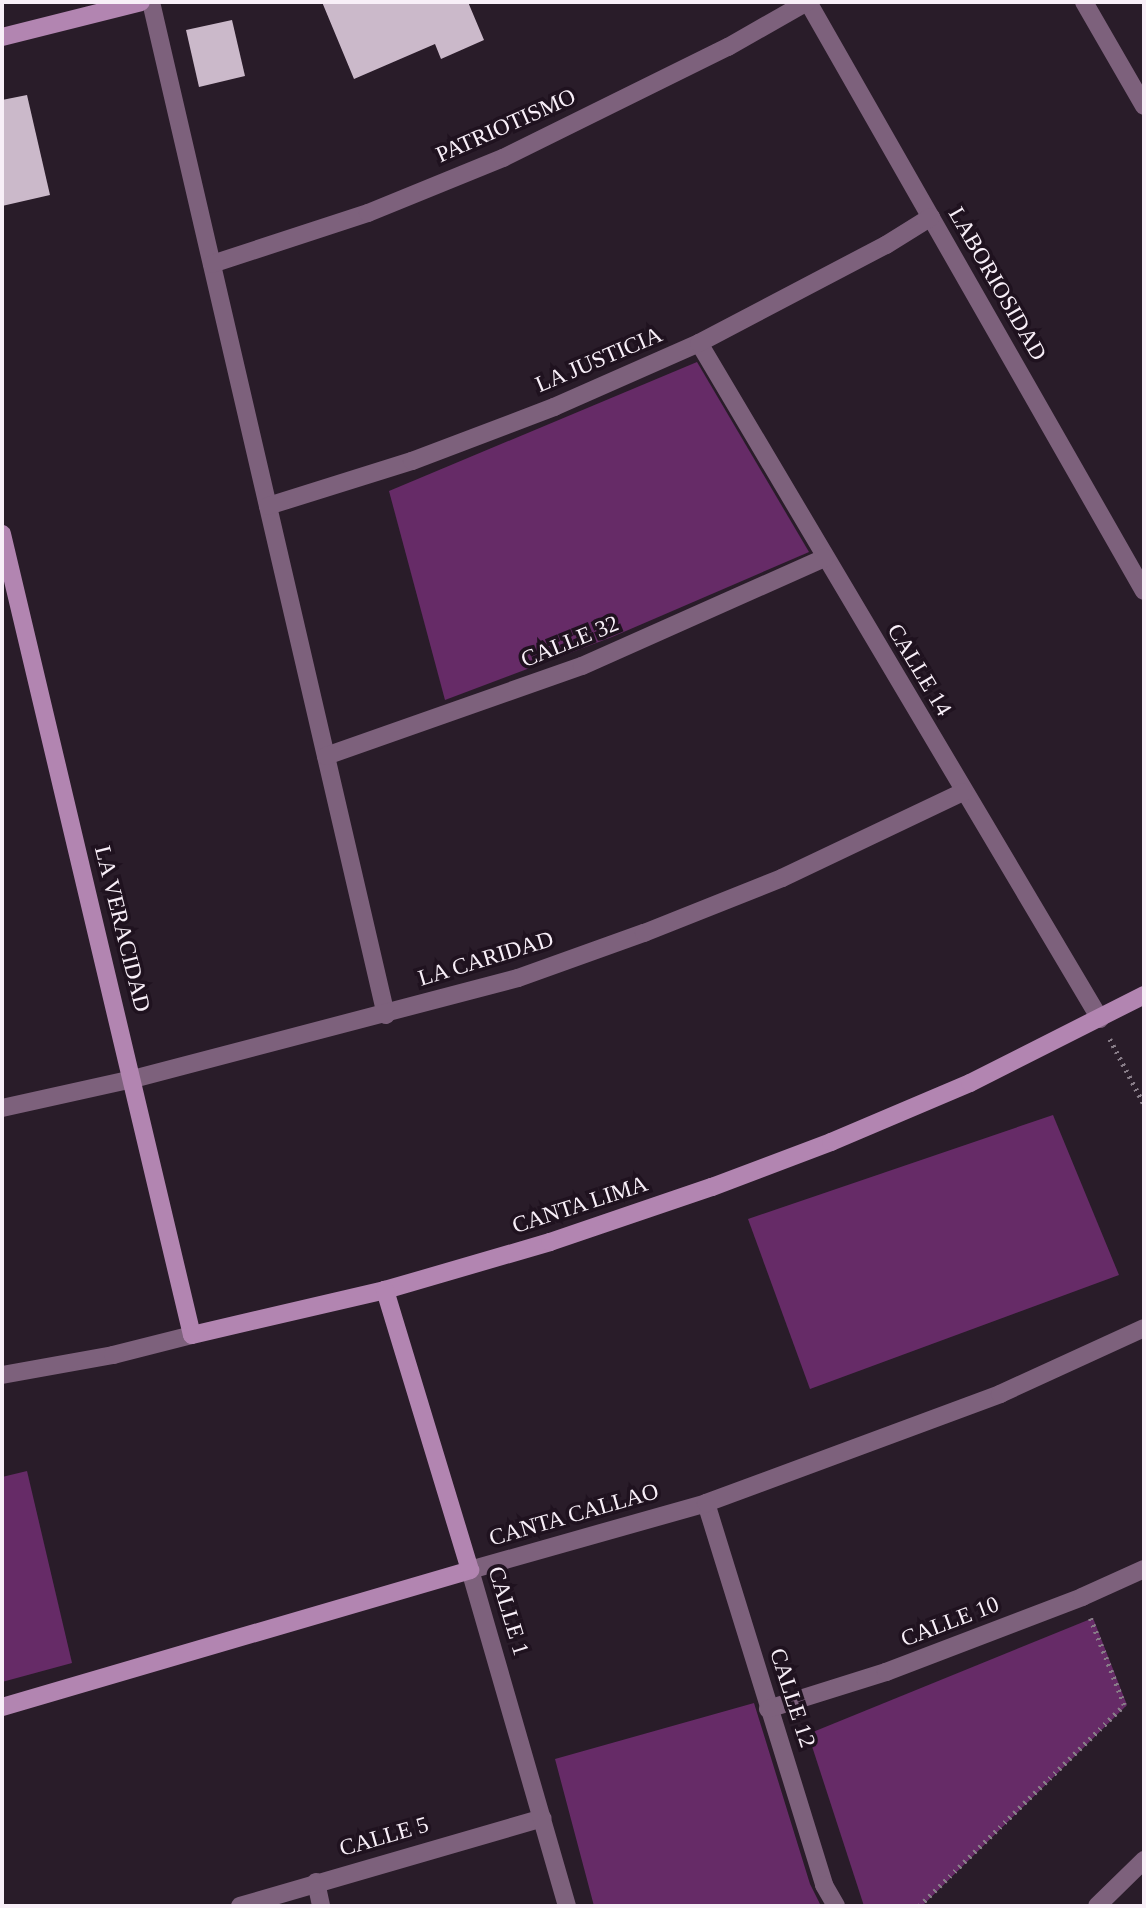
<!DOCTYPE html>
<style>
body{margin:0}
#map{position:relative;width:1146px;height:1908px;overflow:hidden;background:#291c29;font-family:Georgia,serif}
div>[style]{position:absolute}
.green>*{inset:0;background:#662b67}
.building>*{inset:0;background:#cbb9ca}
.path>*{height:4.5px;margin-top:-2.25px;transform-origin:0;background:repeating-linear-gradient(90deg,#887d88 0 2px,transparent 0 7px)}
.street>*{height:18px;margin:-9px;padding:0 9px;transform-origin:9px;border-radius:9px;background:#7d617c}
.secondary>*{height:18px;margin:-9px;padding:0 9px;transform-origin:9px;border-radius:9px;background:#b285b1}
span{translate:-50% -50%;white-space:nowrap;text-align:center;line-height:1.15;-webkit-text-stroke:7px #1f121f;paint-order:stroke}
.street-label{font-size:23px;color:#f8eff8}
.frame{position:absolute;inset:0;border:4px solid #f8eff8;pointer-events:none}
</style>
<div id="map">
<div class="green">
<div style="clip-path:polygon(697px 362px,809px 552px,612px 637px,445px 700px,389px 491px)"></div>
<div style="clip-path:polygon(1053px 1115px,1119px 1275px,810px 1389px,748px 1219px)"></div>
<div style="clip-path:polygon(27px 1471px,72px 1663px,2px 1682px,2px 1477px)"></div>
<div style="clip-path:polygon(1093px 1618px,1127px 1705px,922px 1906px,864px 1906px,808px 1734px)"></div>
<div style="clip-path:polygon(754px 1703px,810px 1884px,821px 1906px,594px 1906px,555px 1759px)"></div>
</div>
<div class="building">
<div style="clip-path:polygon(322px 2px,468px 2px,484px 40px,441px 59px,435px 44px,354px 79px)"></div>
<div style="clip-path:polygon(232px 20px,245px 76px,199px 87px,186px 30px)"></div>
<div style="clip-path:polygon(27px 95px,50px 195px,2px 206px,2px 100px)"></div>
</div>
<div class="path">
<div style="left:1110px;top:1039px;width:73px;rotate:62.4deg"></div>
<div style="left:919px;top:1906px;width:287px;rotate:-44.4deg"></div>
<div style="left:1124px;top:1705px;width:93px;rotate:-111.3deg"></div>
</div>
<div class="street">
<div style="left:151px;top:2px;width:1040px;rotate:76.94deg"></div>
<div style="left:808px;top:2px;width:678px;rotate:60.3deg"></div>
<div style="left:1084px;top:2px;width:120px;rotate:60deg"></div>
<div style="left:212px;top:264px;width:164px;rotate:-18.1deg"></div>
<div style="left:368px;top:213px;width:146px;rotate:-22.2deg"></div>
<div style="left:503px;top:158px;width:251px;rotate:-26.3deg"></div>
<div style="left:728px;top:47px;width:91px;rotate:-29.7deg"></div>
<div style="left:699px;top:343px;width:786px;rotate:59.32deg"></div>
<div style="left:268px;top:506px;width:151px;rotate:-17.4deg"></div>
<div style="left:412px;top:461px;width:152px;rotate:-20.8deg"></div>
<div style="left:554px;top:407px;width:158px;rotate:-23.8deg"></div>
<div style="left:699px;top:343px;width:211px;rotate:-27.7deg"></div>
<div style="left:886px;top:245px;width:53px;rotate:-31.9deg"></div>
<div style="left:326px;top:756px;width:271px;rotate:-19.4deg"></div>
<div style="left:582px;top:666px;width:266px;rotate:-24deg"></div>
<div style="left:2px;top:1108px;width:134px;rotate:-12.5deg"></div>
<div style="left:133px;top:1079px;width:398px;rotate:-14.7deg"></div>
<div style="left:518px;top:978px;width:134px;rotate:-19.7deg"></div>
<div style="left:644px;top:933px;width:149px;rotate:-21.7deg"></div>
<div style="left:782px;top:878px;width:200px;rotate:-25.4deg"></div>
<div style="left:2px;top:1375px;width:113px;rotate:-10.2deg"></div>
<div style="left:113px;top:1355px;width:81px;rotate:-14.2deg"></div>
<div style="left:706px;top:1503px;width:400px;rotate:72.8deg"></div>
<div style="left:824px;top:1885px;width:24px;rotate:60deg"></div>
<div style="left:768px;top:1709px;width:124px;rotate:-17.4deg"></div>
<div style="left:886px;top:1672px;width:210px;rotate:-20.9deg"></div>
<div style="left:1082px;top:1597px;width:68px;rotate:-24.3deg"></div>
<div style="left:316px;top:1882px;width:25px;rotate:78deg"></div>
<div style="left:240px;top:1906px;width:315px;rotate:-16.2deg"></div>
<div style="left:567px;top:1906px;width:350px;rotate:-106.1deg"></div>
<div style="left:470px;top:1570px;width:245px;rotate:-15.8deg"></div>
<div style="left:706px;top:1503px;width:314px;rotate:-20.3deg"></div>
<div style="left:1000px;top:1394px;width:158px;rotate:-24.6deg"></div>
<div style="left:1097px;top:1906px;width:66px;rotate:-44.4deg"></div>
</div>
<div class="secondary">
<div style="left:2px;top:37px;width:143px;rotate:-14.1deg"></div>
<div style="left:2px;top:534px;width:823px;rotate:76.66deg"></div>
<div style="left:192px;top:1335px;width:198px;rotate:-13.1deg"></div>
<div style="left:385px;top:1290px;width:172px;rotate:-16.2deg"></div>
<div style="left:550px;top:1242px;width:171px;rotate:-18.8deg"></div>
<div style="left:712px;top:1187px;width:127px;rotate:-20.7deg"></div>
<div style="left:831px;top:1142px;width:151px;rotate:-23deg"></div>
<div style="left:970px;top:1083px;width:195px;rotate:-26.8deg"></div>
<div style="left:2px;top:1707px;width:488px;rotate:-16.3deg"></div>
<div style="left:470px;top:1570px;width:293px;rotate:-106.9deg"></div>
</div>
<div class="street-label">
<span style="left:506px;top:126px;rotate:-24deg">PATRIOTISMO</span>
<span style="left:997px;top:284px;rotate:60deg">LABORIOSIDAD</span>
<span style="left:599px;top:360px;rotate:-23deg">LA JUSTICIA</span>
<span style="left:570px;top:642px;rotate:-22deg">CALLE 32</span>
<span style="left:919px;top:670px;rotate:59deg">CALLE 14</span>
<span style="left:122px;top:929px;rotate:76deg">LA VERACIDAD</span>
<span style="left:486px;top:959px;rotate:-17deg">LA CARIDAD</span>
<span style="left:580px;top:1205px;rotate:-18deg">CANTA LIMA</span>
<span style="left:574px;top:1515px;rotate:-16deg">CANTA CALLAO</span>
<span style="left:508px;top:1611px;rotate:73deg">CALLE 1</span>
<span style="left:950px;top:1622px;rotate:-21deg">CALLE 10</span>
<span style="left:792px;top:1698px;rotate:72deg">CALLE 12</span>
<span style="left:384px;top:1837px;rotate:-16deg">CALLE 5</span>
</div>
<div class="frame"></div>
</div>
